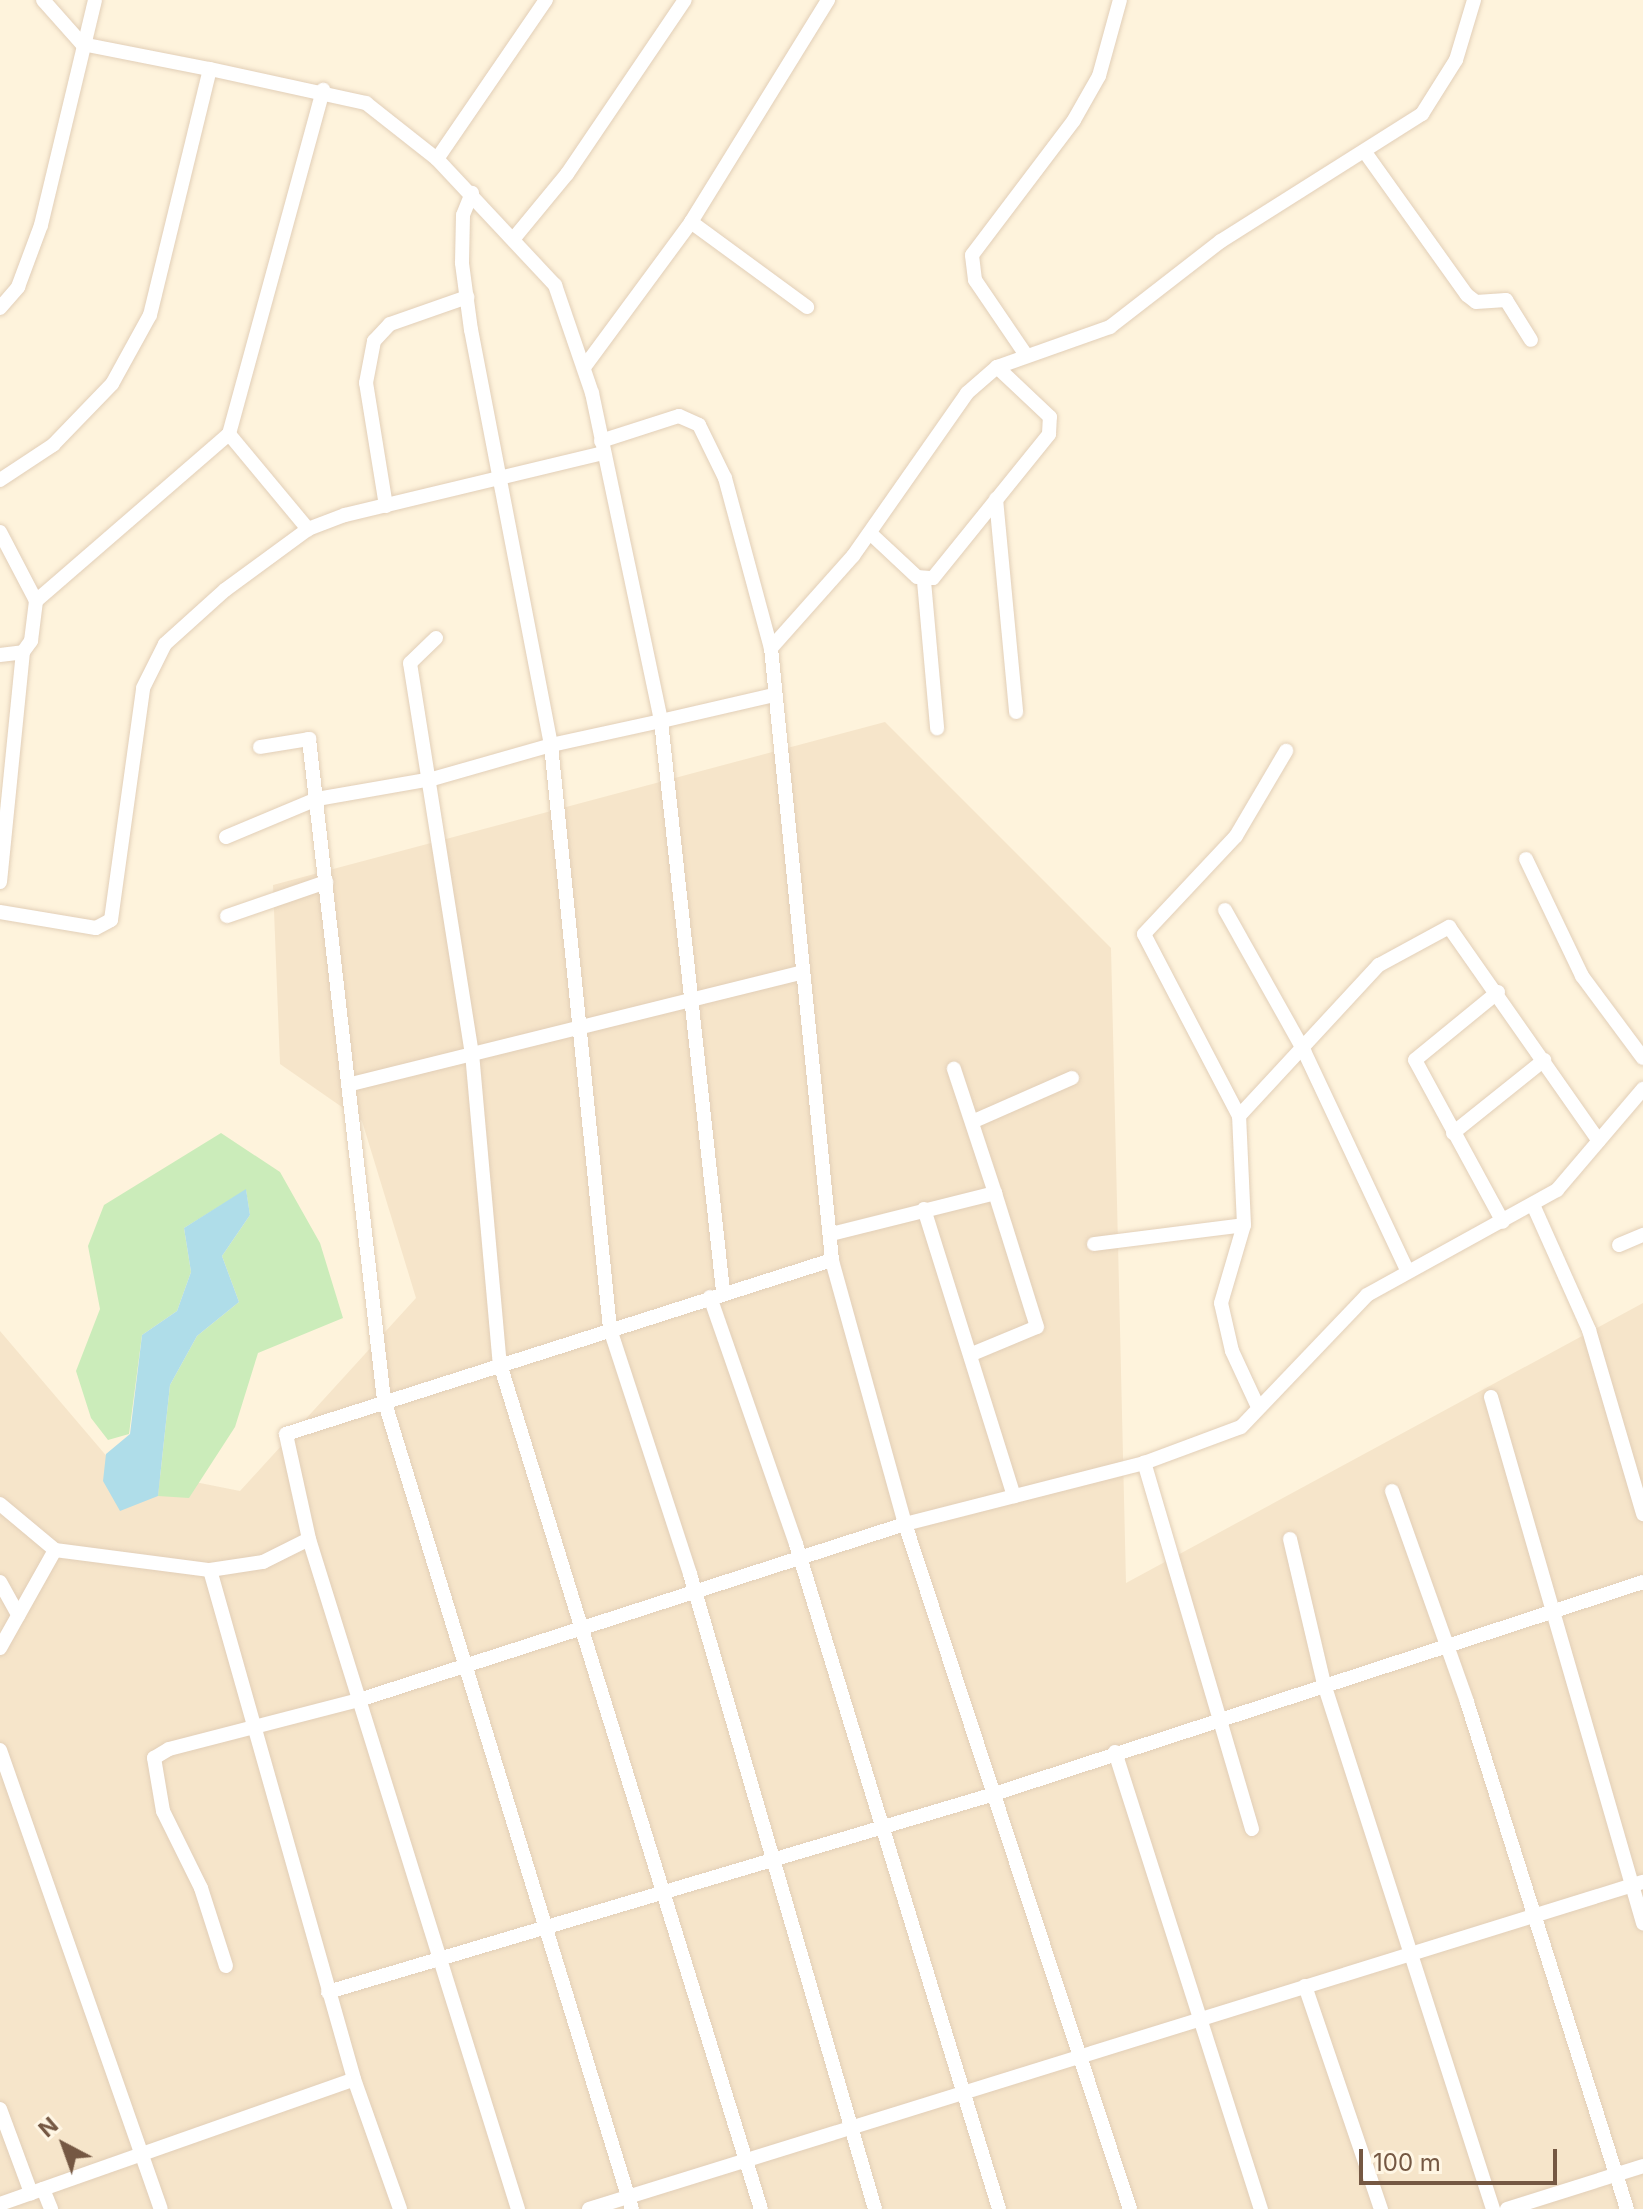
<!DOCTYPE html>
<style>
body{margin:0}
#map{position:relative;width:1643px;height:2209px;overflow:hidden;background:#fef3dc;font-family:Inter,sans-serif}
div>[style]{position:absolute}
.residential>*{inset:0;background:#f6e5ca}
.green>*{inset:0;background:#cbecba}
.water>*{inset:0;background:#afdde9}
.roads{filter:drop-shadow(0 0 2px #e2cfb8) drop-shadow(0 0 2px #e2cfb8)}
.street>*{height:14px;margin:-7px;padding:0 7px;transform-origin:7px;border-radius:7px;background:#fff}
span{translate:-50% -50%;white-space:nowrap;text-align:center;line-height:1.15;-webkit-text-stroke:7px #fff6e4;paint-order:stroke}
.north{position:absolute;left:24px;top:2105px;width:80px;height:80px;-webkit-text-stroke:6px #fff6e4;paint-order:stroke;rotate:319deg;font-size:22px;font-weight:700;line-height:32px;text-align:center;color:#755843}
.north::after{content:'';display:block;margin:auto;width:28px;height:36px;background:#755843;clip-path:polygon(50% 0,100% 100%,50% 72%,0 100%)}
.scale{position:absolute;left:1359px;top:2149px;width:198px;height:36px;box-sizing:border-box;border:4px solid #755843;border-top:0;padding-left:10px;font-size:24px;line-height:28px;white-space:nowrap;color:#755843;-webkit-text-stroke:6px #fff6e4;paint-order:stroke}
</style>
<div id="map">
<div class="residential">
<div style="clip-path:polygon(885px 722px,1111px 948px,1126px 1583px,1643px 1303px,1643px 2209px,0 2209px,0 1331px,115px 1466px,240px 1491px,416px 1298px,362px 1121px,280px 1064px,273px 885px)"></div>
</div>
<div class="green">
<div style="clip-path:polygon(221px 1133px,280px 1172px,320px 1243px,343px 1318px,258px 1353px,235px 1427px,189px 1498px,158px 1496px,170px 1385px,197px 1336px,239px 1302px,222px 1256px,250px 1215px,246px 1190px,184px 1228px,191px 1272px,177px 1311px,142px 1335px,129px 1434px,108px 1440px,91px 1418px,76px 1371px,100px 1309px,88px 1246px,104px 1205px)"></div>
</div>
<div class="water">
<div style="clip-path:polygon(246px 1189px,250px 1215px,222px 1256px,239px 1302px,197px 1336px,170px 1385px,158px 1496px,120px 1511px,103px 1481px,106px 1454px,130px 1434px,142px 1335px,177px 1311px,191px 1272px,184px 1228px)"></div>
</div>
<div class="roads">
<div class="street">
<div style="left:43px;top:0;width:59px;rotate:48.4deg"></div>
<div style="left:82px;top:44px;width:130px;rotate:11.1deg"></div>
<div style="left:1367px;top:155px;width:172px;rotate:54.5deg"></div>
<div style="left:1467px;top:295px;width:11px;rotate:38deg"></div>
<div style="left:1476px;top:302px;width:30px;rotate:-4deg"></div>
<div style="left:1506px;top:300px;width:47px;rotate:58deg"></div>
<div style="left:437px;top:159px;width:193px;rotate:-55.6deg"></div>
<div style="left:691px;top:222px;width:261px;rotate:-58.3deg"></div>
<div style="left:515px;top:237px;width:82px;rotate:-50.5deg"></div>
<div style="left:567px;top:174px;width:210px;rotate:-55.9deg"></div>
<div style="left:0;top:308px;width:28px;rotate:-49deg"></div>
<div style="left:18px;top:287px;width:66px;rotate:-69.6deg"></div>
<div style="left:41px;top:225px;width:231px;rotate:-76.5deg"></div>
<div style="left:1026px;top:355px;width:91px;rotate:-124.2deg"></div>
<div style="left:975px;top:280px;width:25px;rotate:-97deg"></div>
<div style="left:972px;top:255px;width:169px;rotate:-52.9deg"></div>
<div style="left:1074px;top:120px;width:51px;rotate:-60.4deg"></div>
<div style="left:1099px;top:76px;width:79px;rotate:-74.6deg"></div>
<div style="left:585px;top:366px;width:179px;rotate:-53.6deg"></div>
<div style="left:691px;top:222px;width:144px;rotate:36.2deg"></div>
<div style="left:229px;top:434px;width:124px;rotate:50.3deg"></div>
<div style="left:601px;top:441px;width:82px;rotate:-17.8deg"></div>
<div style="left:679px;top:416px;width:22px;rotate:24deg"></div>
<div style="left:699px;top:425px;width:59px;rotate:63.9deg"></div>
<div style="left:725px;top:478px;width:176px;rotate:74.9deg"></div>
<div style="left:0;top:480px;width:64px;rotate:-33.4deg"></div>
<div style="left:53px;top:445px;width:85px;rotate:-46deg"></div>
<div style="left:112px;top:384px;width:79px;rotate:-61.2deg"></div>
<div style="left:150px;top:315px;width:253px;rotate:-76.3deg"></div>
<div style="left:210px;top:69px;width:160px;rotate:12.3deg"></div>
<div style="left:366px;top:103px;width:90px;rotate:38.3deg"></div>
<div style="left:437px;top:159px;width:173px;rotate:46.9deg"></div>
<div style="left:555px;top:285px;width:114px;rotate:71.1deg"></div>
<div style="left:592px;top:393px;width:335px;rotate:78.1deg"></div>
<div style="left:661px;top:721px;width:113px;rotate:167.7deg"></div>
<div style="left:551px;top:745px;width:587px;rotate:84.23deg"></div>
<div style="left:610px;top:1329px;width:258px;rotate:71.9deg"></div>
<div style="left:690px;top:1574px;width:661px;rotate:73.76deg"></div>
<div style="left:996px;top:499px;width:214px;rotate:84.6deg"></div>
<div style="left:386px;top:506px;width:125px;rotate:-99.2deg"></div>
<div style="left:366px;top:383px;width:43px;rotate:-79.2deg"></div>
<div style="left:374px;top:341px;width:23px;rotate:-47deg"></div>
<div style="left:390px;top:324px;width:82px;rotate:-19.3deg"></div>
<div style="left:0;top:532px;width:78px;rotate:62.4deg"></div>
<div style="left:870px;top:533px;width:64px;rotate:43.1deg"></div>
<div style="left:917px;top:577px;width:16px;rotate:4deg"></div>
<div style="left:933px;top:578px;width:185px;rotate:-51.1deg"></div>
<div style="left:1049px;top:434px;width:17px;rotate:-87deg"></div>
<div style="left:1050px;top:417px;width:73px;rotate:-136.7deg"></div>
<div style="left:924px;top:581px;width:148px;rotate:84.9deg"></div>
<div style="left:436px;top:638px;width:36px;rotate:136deg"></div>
<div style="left:410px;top:663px;width:395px;rotate:81deg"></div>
<div style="left:472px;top:1053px;width:312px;rotate:84.9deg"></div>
<div style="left:500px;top:1364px;width:884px;rotate:72.84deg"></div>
<div style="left:0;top:655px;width:23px;rotate:-7deg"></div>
<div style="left:23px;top:652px;width:14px;rotate:-54deg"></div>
<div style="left:31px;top:641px;width:40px;rotate:-82.9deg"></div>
<div style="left:36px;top:601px;width:255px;rotate:-40.9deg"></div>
<div style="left:229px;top:434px;width:357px;rotate:-74.7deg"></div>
<div style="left:260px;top:747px;width:50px;rotate:-9.3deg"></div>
<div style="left:309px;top:739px;width:665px;rotate:83.53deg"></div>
<div style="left:384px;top:1400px;width:846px;rotate:72.96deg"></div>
<div style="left:226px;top:837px;width:99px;rotate:-22.7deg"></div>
<div style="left:317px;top:799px;width:117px;rotate:-9.9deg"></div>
<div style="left:432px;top:779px;width:124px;rotate:-15.9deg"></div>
<div style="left:551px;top:745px;width:423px;rotate:-100.9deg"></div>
<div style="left:471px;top:330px;width:68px;rotate:-97.7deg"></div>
<div style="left:462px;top:263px;width:48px;rotate:-88.8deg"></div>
<div style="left:463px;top:215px;width:24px;rotate:-68deg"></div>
<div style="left:1526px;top:859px;width:130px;rotate:64.4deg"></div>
<div style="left:1582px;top:976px;width:102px;rotate:53.4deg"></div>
<div style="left:0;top:882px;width:231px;rotate:-84.3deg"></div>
<div style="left:1225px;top:910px;width:162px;rotate:60.7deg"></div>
<div style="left:1304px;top:1051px;width:240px;rotate:64.8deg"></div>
<div style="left:0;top:912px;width:97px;rotate:9.5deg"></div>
<div style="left:96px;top:928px;width:17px;rotate:-28deg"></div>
<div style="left:111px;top:920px;width:234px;rotate:-82.1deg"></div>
<div style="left:143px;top:688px;width:49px;rotate:-63.4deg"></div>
<div style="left:165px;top:644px;width:81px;rotate:-42deg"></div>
<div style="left:225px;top:590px;width:103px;rotate:-36.3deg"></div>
<div style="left:308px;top:529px;width:40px;rotate:-21deg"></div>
<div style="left:345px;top:515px;width:265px;rotate:-13.5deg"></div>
<div style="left:227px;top:916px;width:105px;rotate:-19deg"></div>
<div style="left:1498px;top:992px;width:107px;rotate:140.7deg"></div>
<div style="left:1415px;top:1060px;width:184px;rotate:61.5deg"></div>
<div style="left:351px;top:1084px;width:463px;rotate:-13.9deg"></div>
<div style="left:1239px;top:1116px;width:206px;rotate:-47.2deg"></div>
<div style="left:1379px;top:965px;width:80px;rotate:-28.5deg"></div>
<div style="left:1449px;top:927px;width:261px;rotate:55deg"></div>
<div style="left:974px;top:1121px;width:107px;rotate:-23.7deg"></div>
<div style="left:1453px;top:1133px;width:117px;rotate:-38.7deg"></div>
<div style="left:1534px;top:1207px;width:135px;rotate:65.9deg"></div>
<div style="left:1589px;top:1330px;width:192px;rotate:73.6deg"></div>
<div style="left:924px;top:1209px;width:301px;rotate:72.6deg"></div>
<div style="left:835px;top:1233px;width:165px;rotate:-14deg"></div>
<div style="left:995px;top:1193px;width:131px;rotate:-108.3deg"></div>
<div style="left:1094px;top:1244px;width:151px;rotate:-7.2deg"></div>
<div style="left:1619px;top:1245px;width:26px;rotate:-23deg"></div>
<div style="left:723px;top:1291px;width:573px;rotate:-96.21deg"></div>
<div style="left:661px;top:721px;width:116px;rotate:-13deg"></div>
<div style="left:710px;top:1297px;width:262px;rotate:70.8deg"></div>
<div style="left:796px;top:1544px;width:695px;rotate:73.02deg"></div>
<div style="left:972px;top:1354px;width:70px;rotate:-22.6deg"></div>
<div style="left:1037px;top:1327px;width:140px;rotate:-107.4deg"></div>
<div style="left:1491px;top:1397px;width:548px;rotate:73.88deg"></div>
<div style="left:1258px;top:1407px;width:62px;rotate:-114.9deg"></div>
<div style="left:1232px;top:1351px;width:49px;rotate:-102.9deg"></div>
<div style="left:1221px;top:1303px;width:81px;rotate:-73.6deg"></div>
<div style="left:1244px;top:1225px;width:109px;rotate:-92.6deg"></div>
<div style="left:1239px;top:1116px;width:205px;rotate:-117.6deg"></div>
<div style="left:1144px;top:934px;width:134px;rotate:-46.8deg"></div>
<div style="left:1236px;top:836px;width:99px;rotate:-59.5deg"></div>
<div style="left:1392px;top:1491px;width:224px;rotate:70.4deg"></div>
<div style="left:1467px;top:1702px;width:532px;rotate:72.49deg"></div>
<div style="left:0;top:1504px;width:72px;rotate:39.9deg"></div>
<div style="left:55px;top:1550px;width:156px;rotate:7.4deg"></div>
<div style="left:210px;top:1570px;width:54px;rotate:-8.6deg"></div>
<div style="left:263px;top:1562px;width:51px;rotate:-26.6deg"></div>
<div style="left:309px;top:1539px;width:107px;rotate:-102.4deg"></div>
<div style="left:286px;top:1434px;width:573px;rotate:-17.68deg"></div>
<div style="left:309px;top:1539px;width:702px;rotate:72.68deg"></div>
<div style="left:1290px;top:1539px;width:149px;rotate:76.8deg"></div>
<div style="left:1324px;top:1684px;width:552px;rotate:72.16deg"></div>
<div style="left:210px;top:1570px;width:529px;rotate:74.2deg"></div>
<div style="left:354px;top:2079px;width:138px;rotate:70.5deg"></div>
<div style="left:0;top:1582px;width:38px;rotate:61deg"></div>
<div style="left:0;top:1648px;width:112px;rotate:-60.7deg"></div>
<div style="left:0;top:1750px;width:486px;rotate:70.7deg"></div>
<div style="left:1115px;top:1752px;width:480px;rotate:72.3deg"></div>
<div style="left:1252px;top:1829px;width:382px;rotate:-106.4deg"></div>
<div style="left:1144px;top:1463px;width:103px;rotate:-20.4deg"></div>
<div style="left:1241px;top:1427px;width:182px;rotate:-46.3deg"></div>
<div style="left:1367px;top:1295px;width:217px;rotate:-28.9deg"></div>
<div style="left:1557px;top:1190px;width:133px;rotate:-49.6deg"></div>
<div style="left:226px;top:1966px;width:82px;rotate:-107.8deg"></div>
<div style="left:201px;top:1888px;width:86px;rotate:-116.3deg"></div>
<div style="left:163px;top:1811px;width:54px;rotate:-99.6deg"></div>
<div style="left:154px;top:1758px;width:17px;rotate:-31deg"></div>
<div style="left:169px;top:1749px;width:196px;rotate:-14.5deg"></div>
<div style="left:359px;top:1700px;width:574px;rotate:-17.87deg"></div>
<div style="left:905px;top:1524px;width:247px;rotate:-14.3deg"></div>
<div style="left:1305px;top:1986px;width:236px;rotate:71.2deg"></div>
<div style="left:328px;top:1992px;width:692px;rotate:-16.55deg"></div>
<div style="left:991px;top:1795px;width:686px;rotate:-18.09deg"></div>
<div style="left:0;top:2109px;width:90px;rotate:69.7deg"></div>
<div style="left:43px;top:2189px;width:22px;rotate:68deg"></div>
<div style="left:0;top:2204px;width:375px;rotate:-19.4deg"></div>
<div style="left:589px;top:2209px;width:1104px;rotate:-17.24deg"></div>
<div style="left:1130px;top:2209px;width:721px;rotate:-108.18deg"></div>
<div style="left:905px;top:1524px;width:274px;rotate:-105.5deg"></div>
<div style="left:832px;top:1260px;width:615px;rotate:-95.69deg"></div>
<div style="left:771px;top:648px;width:123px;rotate:-48.3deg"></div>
<div style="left:853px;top:556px;width:199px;rotate:-55deg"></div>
<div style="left:967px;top:393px;width:40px;rotate:-41deg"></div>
<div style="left:997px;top:367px;width:120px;rotate:-19.5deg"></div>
<div style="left:1110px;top:327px;width:140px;rotate:-37.8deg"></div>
<div style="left:1221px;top:241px;width:238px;rotate:-32.3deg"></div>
<div style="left:1422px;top:114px;width:64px;rotate:-57.8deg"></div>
<div style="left:1456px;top:60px;width:63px;rotate:-73.3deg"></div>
<div style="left:1507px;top:2209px;width:143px;rotate:-17.5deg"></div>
</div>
</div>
<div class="north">N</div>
<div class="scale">100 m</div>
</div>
